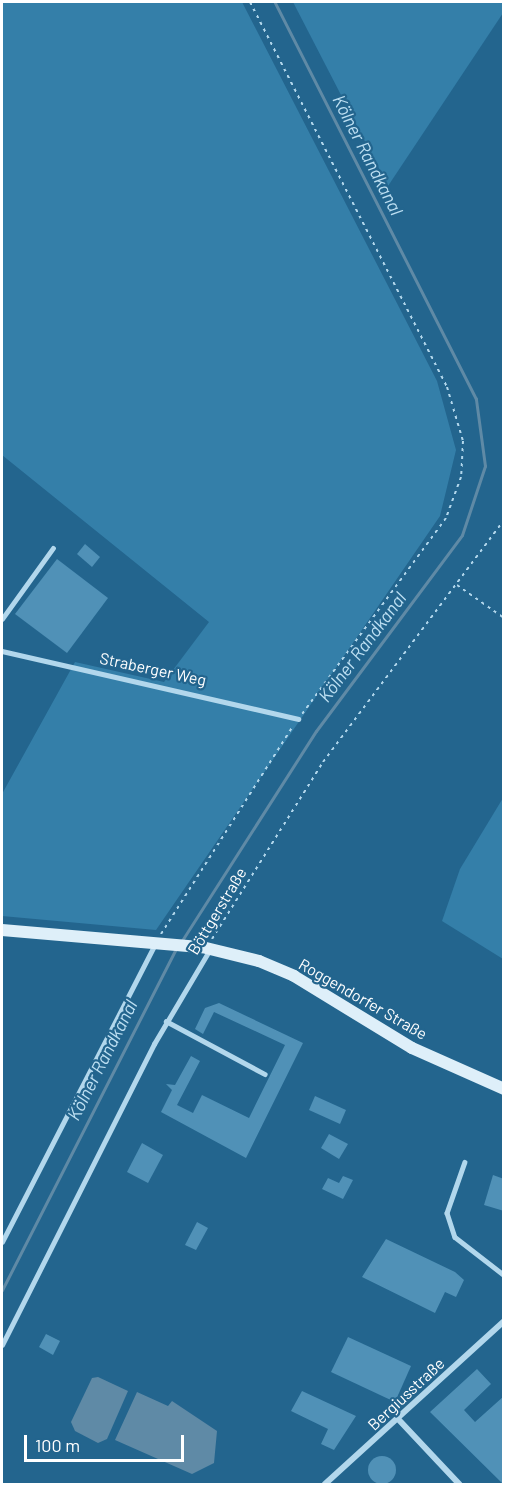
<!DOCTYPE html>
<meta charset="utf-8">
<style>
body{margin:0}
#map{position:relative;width:505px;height:1486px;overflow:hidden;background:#23658e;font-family:Barlow,sans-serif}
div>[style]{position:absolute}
.green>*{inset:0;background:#347fa9}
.water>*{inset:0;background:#5f8aa6}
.stream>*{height:3px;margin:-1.5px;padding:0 1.5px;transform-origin:1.5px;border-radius:1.5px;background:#5f8aa6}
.building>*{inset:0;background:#5091b7}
.round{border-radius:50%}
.path>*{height:2px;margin-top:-1px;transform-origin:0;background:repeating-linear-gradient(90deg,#b2d7ec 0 3px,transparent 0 7.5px)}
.service>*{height:4.5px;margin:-2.25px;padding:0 2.25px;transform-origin:2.25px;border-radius:2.25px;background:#b2d7ec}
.minor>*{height:6px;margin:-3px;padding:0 3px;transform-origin:3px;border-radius:3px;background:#b2d7ec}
.secondary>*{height:12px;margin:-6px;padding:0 6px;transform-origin:6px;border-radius:6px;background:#deeff9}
span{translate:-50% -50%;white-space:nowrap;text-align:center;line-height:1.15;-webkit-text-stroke:4.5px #23658e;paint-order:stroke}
.street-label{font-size:16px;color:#fff}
.water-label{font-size:18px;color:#bee0f3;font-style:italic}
.frame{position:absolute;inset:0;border:3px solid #fff;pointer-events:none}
.scale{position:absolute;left:24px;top:1435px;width:160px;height:27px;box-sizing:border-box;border:3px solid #fff;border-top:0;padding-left:8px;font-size:18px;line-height:21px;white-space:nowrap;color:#fff;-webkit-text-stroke:4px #23658e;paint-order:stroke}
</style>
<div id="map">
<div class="green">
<div style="clip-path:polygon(2px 2px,242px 2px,437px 381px,456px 450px,440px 516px,156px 930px,2px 916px,2px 794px,75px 662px,164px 682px,209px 622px,2px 455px)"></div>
<div style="clip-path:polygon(293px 2px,503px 2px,503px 13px,388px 186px)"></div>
<div style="clip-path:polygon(503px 798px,503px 959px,442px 921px,460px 869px)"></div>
</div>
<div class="water">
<div style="clip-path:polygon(98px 1377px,128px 1391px,107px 1439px,98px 1443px,75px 1431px,71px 1422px,92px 1378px)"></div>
<div style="clip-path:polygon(137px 1392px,168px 1406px,172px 1401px,217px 1431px,214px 1463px,192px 1474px,115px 1440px)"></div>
</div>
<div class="stream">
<div style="left:181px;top:942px;width:250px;rotate:-57.4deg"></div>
<div style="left:316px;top:731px;width:244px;rotate:-53.3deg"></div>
<div style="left:462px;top:535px;width:73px;rotate:-71.6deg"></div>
<div style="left:485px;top:466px;width:68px;rotate:-97.7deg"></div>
<div style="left:476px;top:399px;width:445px;rotate:-116.9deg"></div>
<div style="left:2px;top:1290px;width:385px;rotate:-63deg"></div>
</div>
<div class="building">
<div style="clip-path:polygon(85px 544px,100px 557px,92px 567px,77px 554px)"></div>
<div style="clip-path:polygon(57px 559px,108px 598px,67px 653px,15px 614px)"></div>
<div style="clip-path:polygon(219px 1003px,303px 1043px,246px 1158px,161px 1112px,172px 1090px,166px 1084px,175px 1085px,191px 1056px,200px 1061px,177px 1105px,193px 1113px,202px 1095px,249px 1118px,285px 1045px,214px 1012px,203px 1034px,195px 1029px,205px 1008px)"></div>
<div style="clip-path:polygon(315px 1096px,346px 1110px,340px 1124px,309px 1110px)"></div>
<div style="clip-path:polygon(329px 1134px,348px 1144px,339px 1159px,321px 1148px)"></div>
<div style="clip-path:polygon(142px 1143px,163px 1155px,148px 1183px,127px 1172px)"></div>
<div style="clip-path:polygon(493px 1175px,504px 1179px,504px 1211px,484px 1205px)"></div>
<div style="clip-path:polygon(343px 1176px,353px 1180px,343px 1199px,322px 1189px,328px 1178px,339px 1183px)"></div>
<div style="clip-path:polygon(197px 1222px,208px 1228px,196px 1250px,185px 1245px)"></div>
<div style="clip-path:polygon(386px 1239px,455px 1272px,464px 1280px,456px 1297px,445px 1292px,435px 1313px,362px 1277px)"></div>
<div style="clip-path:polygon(46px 1334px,60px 1341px,53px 1355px,39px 1347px)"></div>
<div style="clip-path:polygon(348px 1337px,411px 1366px,395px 1402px,331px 1372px)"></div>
<div style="clip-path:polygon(477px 1369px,491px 1384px,464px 1410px,475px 1422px,504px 1396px,504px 1485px,430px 1412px)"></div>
<div style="clip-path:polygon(302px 1391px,356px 1416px,334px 1450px,321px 1444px,328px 1429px,291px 1411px)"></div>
<div class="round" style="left:368px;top:1456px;width:28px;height:28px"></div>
</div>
<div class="path">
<div style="left:250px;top:2px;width:432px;rotate:62.9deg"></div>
<div style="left:447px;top:387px;width:56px;rotate:73.5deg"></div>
<div style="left:463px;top:441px;width:36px;rotate:93deg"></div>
<div style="left:461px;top:477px;width:44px;rotate:110.1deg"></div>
<div style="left:446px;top:518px;width:243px;rotate:126.3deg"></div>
<div style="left:457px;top:585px;width:57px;rotate:35.1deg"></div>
<div style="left:161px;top:934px;width:246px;rotate:-57.6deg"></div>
<div style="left:212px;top:939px;width:209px;rotate:-57.9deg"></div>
<div style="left:323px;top:762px;width:302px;rotate:-53.2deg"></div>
</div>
<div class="service">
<div style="left:2px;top:619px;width:87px;rotate:-54.3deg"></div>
<div style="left:2px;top:651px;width:304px;rotate:12.9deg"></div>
<div style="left:166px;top:1021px;width:112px;rotate:28.2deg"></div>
<div style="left:465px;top:1162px;width:54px;rotate:109.4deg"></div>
<div style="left:447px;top:1213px;width:25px;rotate:72deg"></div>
<div style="left:455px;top:1237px;width:62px;rotate:37.8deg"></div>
<div style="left:2px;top:1242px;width:335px;rotate:-62.8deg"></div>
<div style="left:2px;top:1345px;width:337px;rotate:-63.2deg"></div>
<div style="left:154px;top:1044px;width:108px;rotate:-59.4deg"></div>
</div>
<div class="minor">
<div style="left:399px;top:1420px;width:88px;rotate:46.8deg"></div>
<div style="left:325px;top:1484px;width:242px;rotate:-42.3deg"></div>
</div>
<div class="secondary">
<div style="left:2px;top:930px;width:201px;rotate:4.9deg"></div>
<div style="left:202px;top:947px;width:59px;rotate:13.8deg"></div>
<div style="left:259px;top:961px;width:38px;rotate:23deg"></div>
<div style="left:294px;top:976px;width:138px;rotate:31.4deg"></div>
<div style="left:412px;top:1048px;width:101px;rotate:24deg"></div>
</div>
<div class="street-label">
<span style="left:153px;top:669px;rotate:12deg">Straberger Weg</span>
<span style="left:217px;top:911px;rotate:-59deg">Böttgerstraße</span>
<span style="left:363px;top:999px;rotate:30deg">Roggendorfer Straße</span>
<span style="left:406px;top:1394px;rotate:-43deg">Bergiusstraße</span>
</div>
<div class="water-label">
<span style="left:368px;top:155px;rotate:63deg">Kölner Randkanal</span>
<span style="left:362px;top:647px;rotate:-53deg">Kölner Randkanal</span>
<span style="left:102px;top:1060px;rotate:-63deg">Kölner Randkanal</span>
</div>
<div class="frame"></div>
<div class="scale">100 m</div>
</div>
